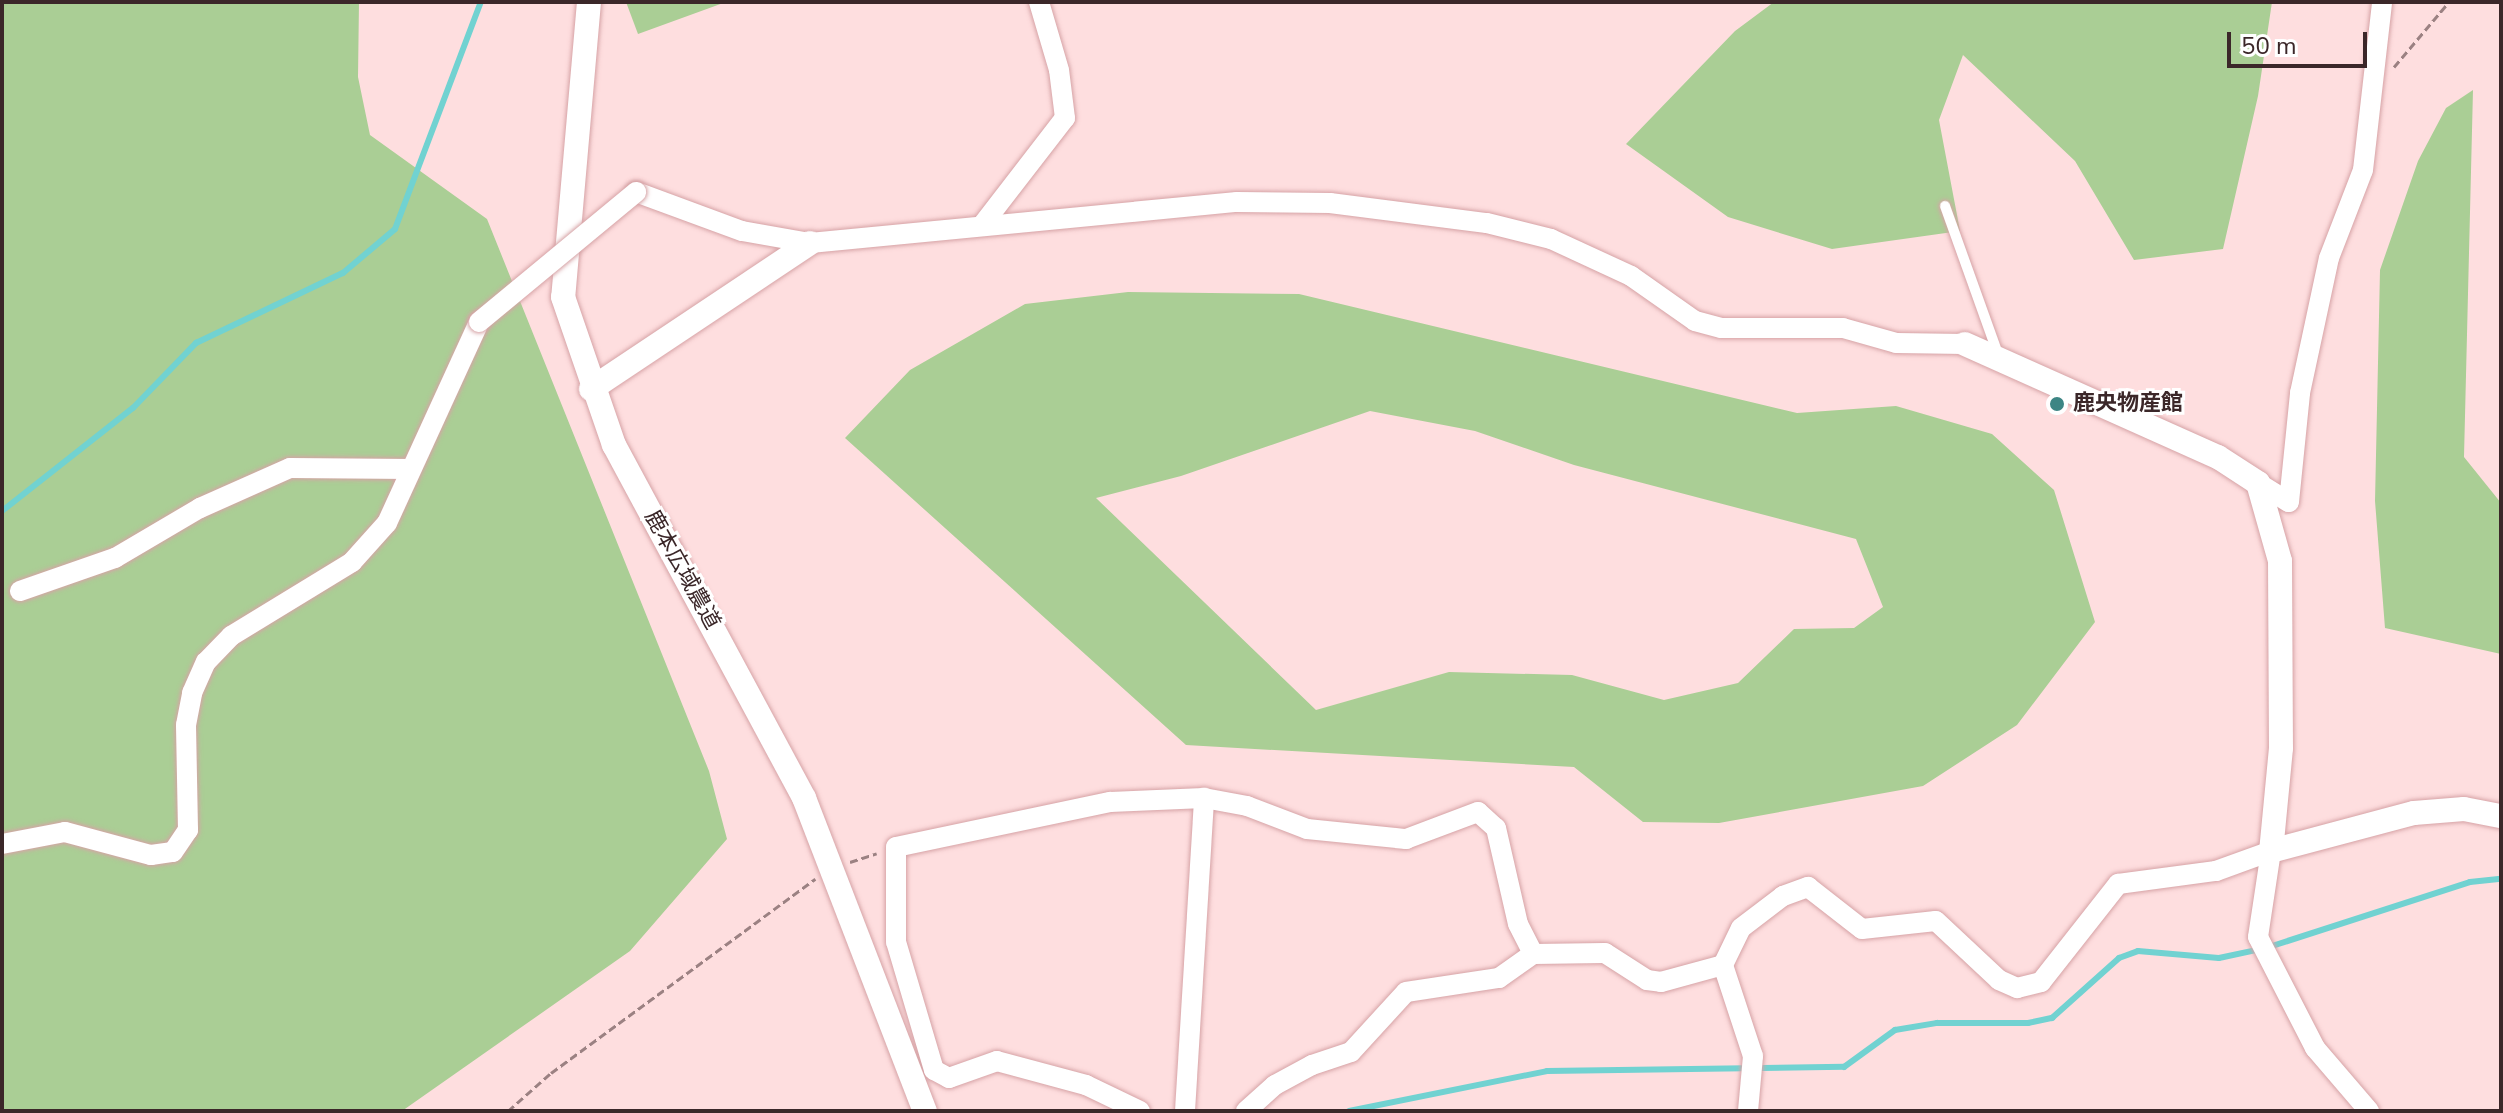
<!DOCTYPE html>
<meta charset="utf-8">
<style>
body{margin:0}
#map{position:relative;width:2503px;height:1113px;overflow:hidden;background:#fededf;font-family:"Nunito Sans","Noto Sans JP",sans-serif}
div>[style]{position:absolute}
.green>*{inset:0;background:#aace95}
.stream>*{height:6px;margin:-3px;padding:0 3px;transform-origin:3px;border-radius:3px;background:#71d2d1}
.path>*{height:3px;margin-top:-1.5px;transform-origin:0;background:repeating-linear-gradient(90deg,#9b8182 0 8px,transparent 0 12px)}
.roads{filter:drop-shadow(0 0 2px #d6a3a6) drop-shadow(0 0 2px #d6a3a6)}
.service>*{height:10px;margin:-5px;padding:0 5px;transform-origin:5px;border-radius:5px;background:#fff}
.minor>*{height:20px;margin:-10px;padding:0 10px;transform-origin:10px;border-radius:10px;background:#fff}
.tertiary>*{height:24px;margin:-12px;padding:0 12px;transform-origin:12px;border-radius:12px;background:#fff}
.bridges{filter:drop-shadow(0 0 2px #d6a3a6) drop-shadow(0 0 2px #d6a3a6)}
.minor-bridge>*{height:20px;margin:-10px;padding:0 10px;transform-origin:10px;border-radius:10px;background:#fff}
.dots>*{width:22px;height:22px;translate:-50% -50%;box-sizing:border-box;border:4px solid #fff;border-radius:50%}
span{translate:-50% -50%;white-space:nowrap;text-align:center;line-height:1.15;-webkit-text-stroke:6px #fff;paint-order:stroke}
.poi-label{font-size:22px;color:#3b2729;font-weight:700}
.left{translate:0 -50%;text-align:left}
.street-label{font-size:22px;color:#3b2729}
.frame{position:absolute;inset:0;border:4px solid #3b2729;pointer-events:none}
.scale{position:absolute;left:2227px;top:32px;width:140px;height:36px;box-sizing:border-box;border:4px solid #3b2729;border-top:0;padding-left:10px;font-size:24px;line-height:28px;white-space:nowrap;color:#3b2729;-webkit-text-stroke:6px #fff;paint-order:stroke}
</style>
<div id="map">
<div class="green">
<div style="clip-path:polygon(2px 2px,359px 2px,358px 77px,370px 135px,487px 219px,709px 771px,727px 839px,630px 951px,402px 1111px,2px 1111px)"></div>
<div style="clip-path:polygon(626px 2px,726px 2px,638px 34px)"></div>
<div style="clip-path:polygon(1774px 2px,2272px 2px,2258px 96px,2223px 249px,2134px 260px,2075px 161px,1963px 55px,1939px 120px,1960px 231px,1832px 249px,1728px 217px,1626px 144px,1735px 31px)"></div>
<div style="clip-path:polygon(2473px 90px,2464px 457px,2501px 503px,2501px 654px,2385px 628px,2375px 501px,2380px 270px,2418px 161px,2446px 108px)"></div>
<div style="clip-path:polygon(evenodd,1128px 292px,1299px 294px,1797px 413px,1896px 406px,1992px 434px,2054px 490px,2095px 622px,2017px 725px,1923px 786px,1719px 823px,1643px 822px,1574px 767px,1186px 745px,845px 438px,910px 370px,1025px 304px,1128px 292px,1370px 411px,1475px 431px,1574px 465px,1856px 539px,1883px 607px,1854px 628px,1794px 629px,1738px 683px,1664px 700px,1572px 675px,1449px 672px,1316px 710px,1096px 498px,1181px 476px,1370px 411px)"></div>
</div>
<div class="stream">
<div style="left:2px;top:511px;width:167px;rotate:-38.2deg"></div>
<div style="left:133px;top:408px;width:91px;rotate:-45.9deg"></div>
<div style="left:196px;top:343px;width:163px;rotate:-25.5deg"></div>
<div style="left:343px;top:273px;width:68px;rotate:-40.2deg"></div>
<div style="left:395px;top:229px;width:243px;rotate:-69.3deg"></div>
<div style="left:2269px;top:947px;width:211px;rotate:-17.9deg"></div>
<div style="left:2470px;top:882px;width:31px;rotate:-6deg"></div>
<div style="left:1349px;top:1111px;width:202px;rotate:-11.4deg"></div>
<div style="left:1547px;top:1071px;width:297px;rotate:-0.8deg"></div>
<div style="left:1844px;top:1067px;width:63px;rotate:-36deg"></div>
<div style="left:1895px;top:1030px;width:43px;rotate:-9.5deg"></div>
<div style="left:1937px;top:1023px;width:91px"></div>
<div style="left:2028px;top:1023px;width:25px;rotate:-12deg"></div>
<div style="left:2052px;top:1018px;width:90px;rotate:-41.8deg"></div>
<div style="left:2119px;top:958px;width:20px;rotate:-20deg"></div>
<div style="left:2138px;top:951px;width:81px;rotate:4.9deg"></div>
<div style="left:2219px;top:958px;width:40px;rotate:-12deg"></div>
</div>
<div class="path">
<div style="left:2394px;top:67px;width:85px;rotate:-49.8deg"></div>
<div style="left:850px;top:862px;width:28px;rotate:-18deg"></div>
<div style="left:508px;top:1111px;width:57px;rotate:-41.5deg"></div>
<div style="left:551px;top:1073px;width:328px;rotate:-36.3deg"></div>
</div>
<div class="roads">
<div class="service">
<div style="left:1945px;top:206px;width:157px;rotate:70.3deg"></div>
</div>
<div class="minor">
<div style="left:636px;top:192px;width:113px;rotate:20.2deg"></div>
<div style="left:742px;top:231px;width:69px;rotate:10deg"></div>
<div style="left:810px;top:243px;width:429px;rotate:-5.5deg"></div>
<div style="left:1237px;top:202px;width:93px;rotate:0.6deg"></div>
<div style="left:1330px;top:203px;width:158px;rotate:7.3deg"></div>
<div style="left:1487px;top:223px;width:66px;rotate:14deg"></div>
<div style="left:1551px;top:239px;width:88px;rotate:24.8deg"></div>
<div style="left:1631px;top:276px;width:78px;rotate:35.1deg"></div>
<div style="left:1695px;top:321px;width:27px;rotate:15deg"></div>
<div style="left:1721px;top:328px;width:122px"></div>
<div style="left:1843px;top:328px;width:55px;rotate:15.8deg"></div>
<div style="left:1896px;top:343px;width:69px;rotate:0.8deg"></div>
<div style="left:983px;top:224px;width:134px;rotate:-52.3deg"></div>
<div style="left:1065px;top:118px;width:48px;rotate:-97.1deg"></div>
<div style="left:1059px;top:70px;width:71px;rotate:-106.4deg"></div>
<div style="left:2258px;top:483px;width:36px;rotate:32deg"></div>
<div style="left:2289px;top:502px;width:110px;rotate:-84.2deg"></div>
<div style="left:2300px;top:393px;width:138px;rotate:-77.9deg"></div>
<div style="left:2329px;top:258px;width:94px;rotate:-68.9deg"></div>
<div style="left:2363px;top:170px;width:169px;rotate:-83.5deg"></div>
<div style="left:20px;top:591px;width:101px;rotate:-19.2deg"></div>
<div style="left:115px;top:558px;width:99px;rotate:-30.5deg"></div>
<div style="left:200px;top:508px;width:98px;rotate:-24deg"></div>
<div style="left:290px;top:468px;width:121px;rotate:0.5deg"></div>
<div style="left:2px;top:844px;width:64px;rotate:-10.8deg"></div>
<div style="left:65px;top:832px;width:89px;rotate:15deg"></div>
<div style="left:151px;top:855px;width:22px;rotate:-8deg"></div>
<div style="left:173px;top:852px;width:27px;rotate:-56deg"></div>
<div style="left:188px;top:830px;width:105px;rotate:-91.1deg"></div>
<div style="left:186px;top:725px;width:33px;rotate:-79deg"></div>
<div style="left:192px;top:693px;width:34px;rotate:-66deg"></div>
<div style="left:206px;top:662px;width:36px;rotate:-46deg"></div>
<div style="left:231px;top:636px;width:142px;rotate:-31.4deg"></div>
<div style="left:352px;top:562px;width:52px;rotate:-48.1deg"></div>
<div style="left:387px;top:523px;width:221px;rotate:-65.4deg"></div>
<div style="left:1723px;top:965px;width:41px;rotate:-64.1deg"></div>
<div style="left:1741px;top:928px;width:53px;rotate:-37.3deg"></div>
<div style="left:1783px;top:896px;width:27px;rotate:-20deg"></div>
<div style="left:1808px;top:887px;width:68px;rotate:37.9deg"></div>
<div style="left:1862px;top:929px;width:74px;rotate:-6.2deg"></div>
<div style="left:1936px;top:921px;width:86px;rotate:43.1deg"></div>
<div style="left:1999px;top:980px;width:20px;rotate:24deg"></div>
<div style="left:2017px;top:988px;width:25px;rotate:-14deg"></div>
<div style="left:2041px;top:982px;width:125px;rotate:-51.8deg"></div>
<div style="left:2118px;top:884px;width:99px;rotate:-7.6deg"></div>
<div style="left:2216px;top:871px;width:59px;rotate:-20deg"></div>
<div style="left:2271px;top:851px;width:87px;rotate:98.6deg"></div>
<div style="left:2258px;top:937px;width:125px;rotate:62.8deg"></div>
<div style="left:2315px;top:1048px;width:83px;rotate:49.4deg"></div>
<div style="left:1140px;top:1111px;width:60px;rotate:-154.3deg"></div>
<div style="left:1086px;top:1085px;width:92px;rotate:-164.9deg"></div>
<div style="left:997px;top:1061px;width:51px;rotate:160.5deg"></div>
<div style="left:949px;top:1078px;width:17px;rotate:-152deg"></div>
<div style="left:934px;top:1070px;width:134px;rotate:-106.5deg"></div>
<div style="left:896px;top:942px;width:95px;rotate:-90deg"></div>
<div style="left:896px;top:847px;width:219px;rotate:-11.9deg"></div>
<div style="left:1110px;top:802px;width:94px;rotate:-2.4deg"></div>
<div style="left:1204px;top:798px;width:44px;rotate:10.5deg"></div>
<div style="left:1247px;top:806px;width:64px;rotate:21deg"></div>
<div style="left:1307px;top:829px;width:100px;rotate:5.8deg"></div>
<div style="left:1406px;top:839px;width:77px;rotate:-20.6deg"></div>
<div style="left:1478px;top:812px;width:24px;rotate:42deg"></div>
<div style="left:1496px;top:828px;width:98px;rotate:77.1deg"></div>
<div style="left:1518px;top:924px;width:34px;rotate:63deg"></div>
<div style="left:1185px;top:1111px;width:314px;rotate:-86.5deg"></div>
<div style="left:1246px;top:1111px;width:39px;rotate:-42deg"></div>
<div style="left:1275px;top:1085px;width:42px;rotate:-28.4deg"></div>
<div style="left:1312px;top:1065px;width:41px;rotate:-18.4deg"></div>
<div style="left:1351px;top:1052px;width:81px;rotate:-47.5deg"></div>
<div style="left:1406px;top:992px;width:94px;rotate:-8.6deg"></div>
<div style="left:1499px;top:978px;width:42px;rotate:-35.2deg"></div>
<div style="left:1533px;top:954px;width:72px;rotate:-0.8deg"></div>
<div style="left:1605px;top:953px;width:50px;rotate:32.7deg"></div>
<div style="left:1647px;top:980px;width:14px;rotate:8deg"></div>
<div style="left:1661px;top:982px;width:64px;rotate:-15.3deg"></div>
<div style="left:1723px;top:965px;width:96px;rotate:71.8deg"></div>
<div style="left:1753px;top:1056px;width:55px;rotate:95.2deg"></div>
</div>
<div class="tertiary">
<div style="left:589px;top:2px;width:296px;rotate:95deg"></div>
<div style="left:563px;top:297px;width:157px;rotate:71deg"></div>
<div style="left:614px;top:445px;width:401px;rotate:61.7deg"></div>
<div style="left:804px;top:798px;width:336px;rotate:68.9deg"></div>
<div style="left:1965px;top:344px;width:277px;rotate:24.1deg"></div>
<div style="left:2218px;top:457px;width:48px;rotate:33deg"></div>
<div style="left:2258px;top:483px;width:81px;rotate:74.2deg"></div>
<div style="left:2280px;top:561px;width:187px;rotate:89.7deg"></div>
<div style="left:2281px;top:748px;width:103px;rotate:95.5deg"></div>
<div style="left:2271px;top:851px;width:148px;rotate:-14.9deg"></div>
<div style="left:2414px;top:813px;width:50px;rotate:-4.6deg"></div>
<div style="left:2464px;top:809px;width:38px;rotate:11deg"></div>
<div style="left:591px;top:389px;width:263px;rotate:-33.7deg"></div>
</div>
</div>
<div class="bridges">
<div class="minor-bridge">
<div style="left:479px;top:322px;width:204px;rotate:-39.6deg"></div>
</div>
</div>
<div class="dots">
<div style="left:2057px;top:404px;background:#3d8584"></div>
</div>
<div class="poi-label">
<span class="left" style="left:2073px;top:404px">鹿央物産館</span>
</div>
<div class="street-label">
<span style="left:682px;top:570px;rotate:61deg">鹿本広域農道</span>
</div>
<div class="frame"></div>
<div class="scale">50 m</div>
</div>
